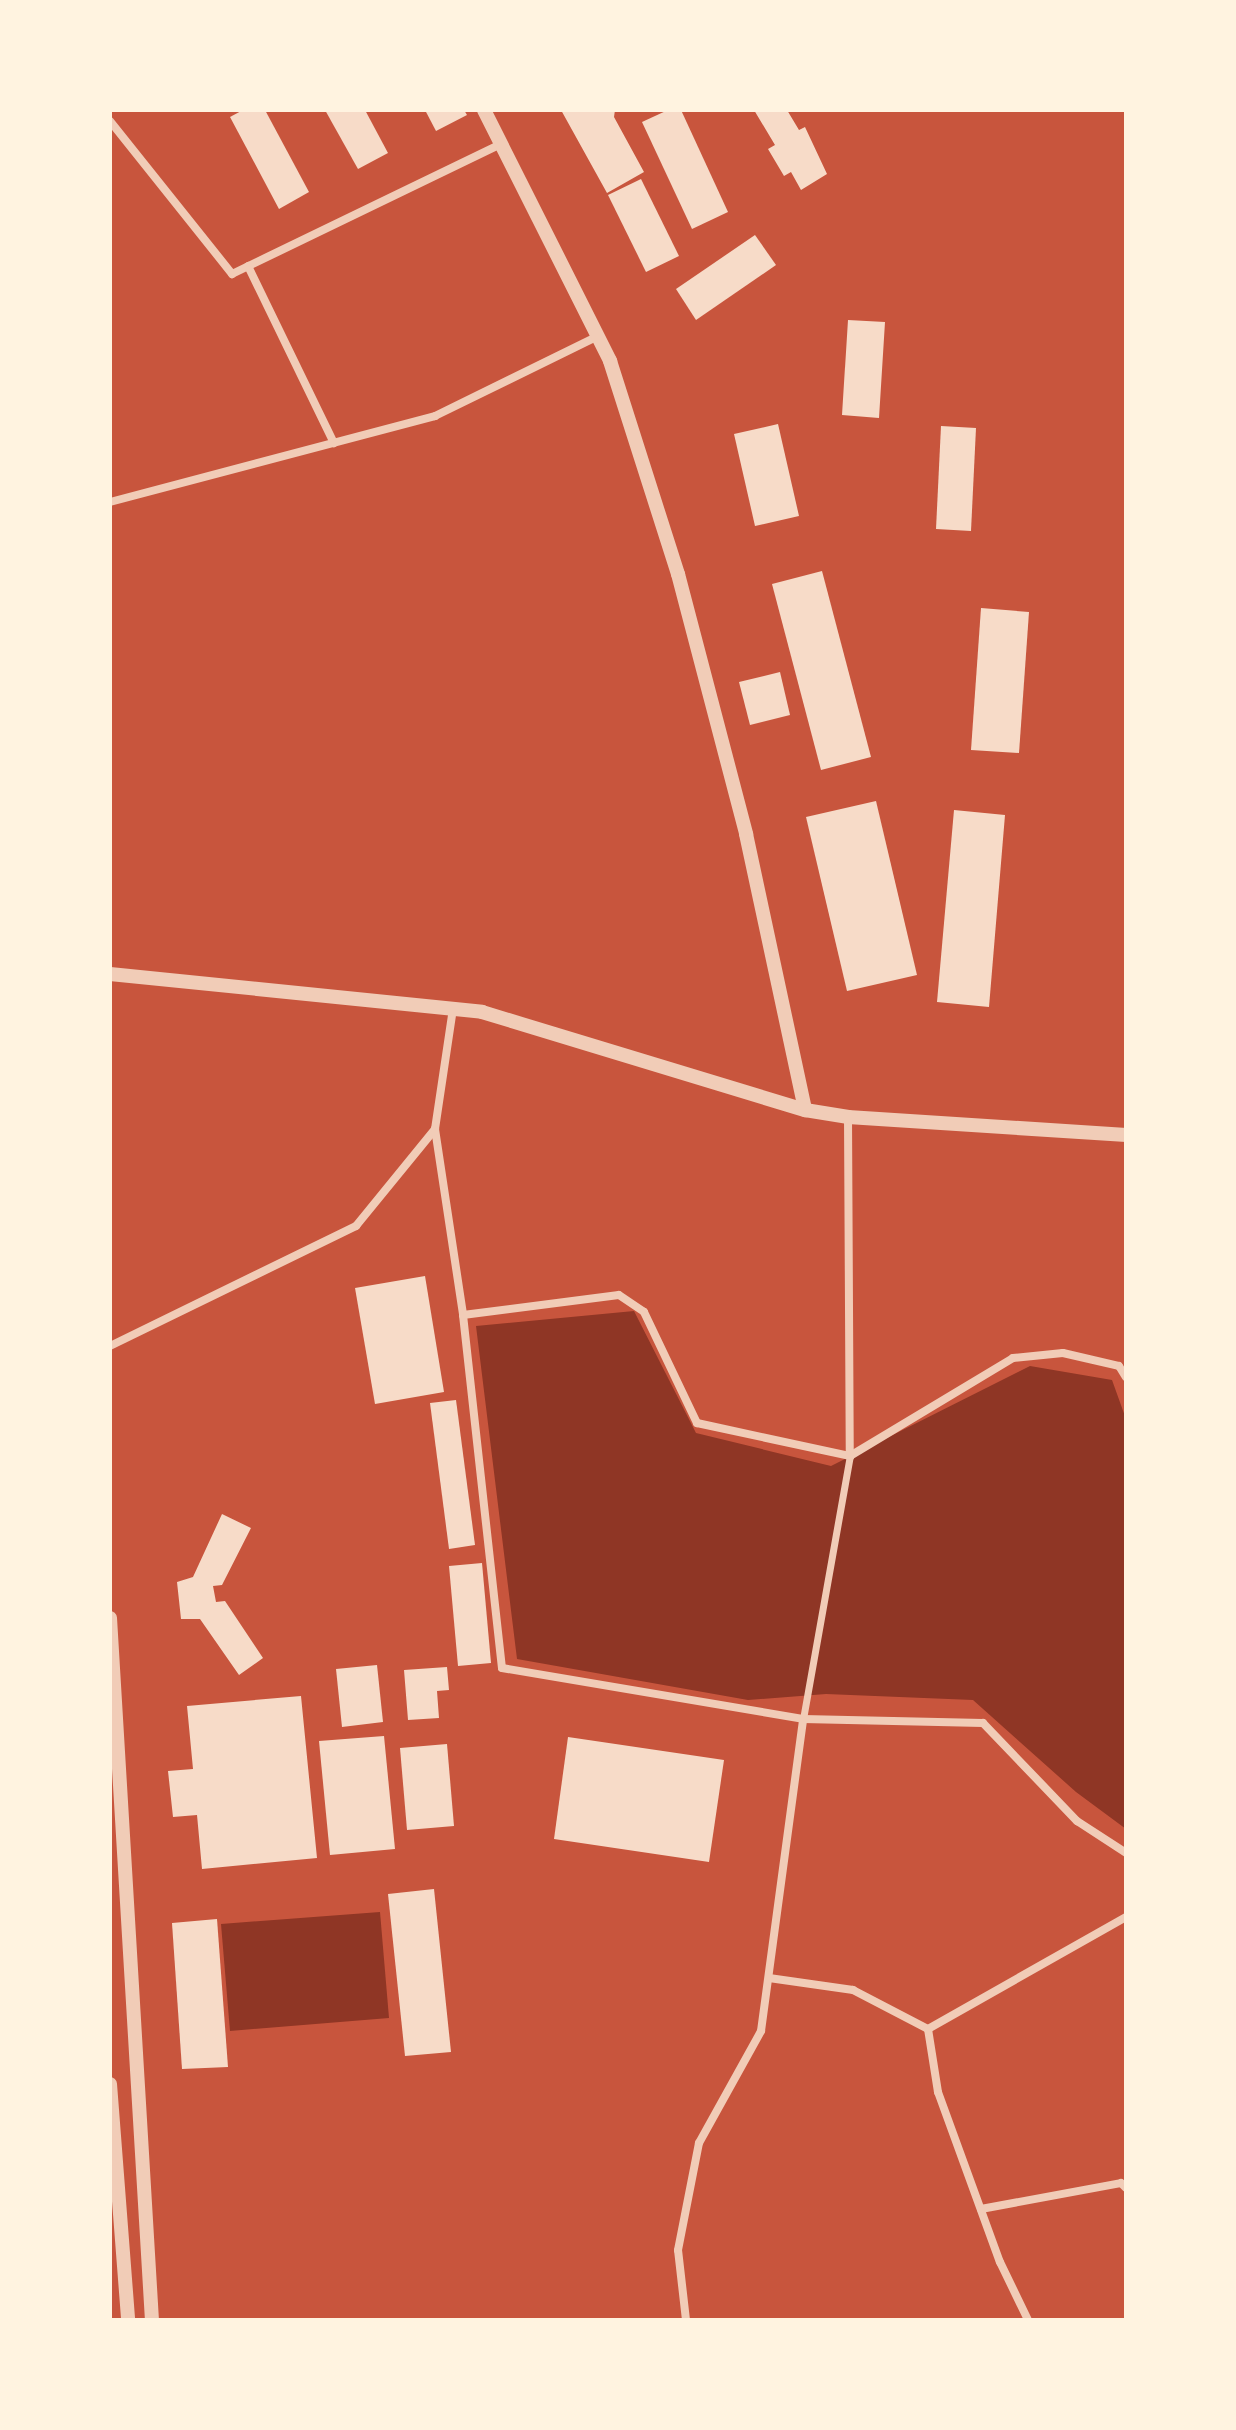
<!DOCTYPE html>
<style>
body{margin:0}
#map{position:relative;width:1236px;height:2430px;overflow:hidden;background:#c8553d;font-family:"Fira Sans Condensed",sans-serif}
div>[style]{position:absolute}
.water>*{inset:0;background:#8f3625}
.building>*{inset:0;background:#f7dbc8}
.pedestrian>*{height:7px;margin:-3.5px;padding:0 3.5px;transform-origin:3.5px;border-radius:3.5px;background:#f1ccb7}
.minor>*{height:8px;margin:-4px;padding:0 4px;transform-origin:4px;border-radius:4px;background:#f1ccb7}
.tertiary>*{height:14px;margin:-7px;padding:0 7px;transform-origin:7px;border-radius:7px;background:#f1ccb7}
span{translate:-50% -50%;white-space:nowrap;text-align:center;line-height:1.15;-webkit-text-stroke:8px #fff3e0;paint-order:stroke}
.frame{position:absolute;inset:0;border:112px solid #fff3e0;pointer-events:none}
</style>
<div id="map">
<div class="water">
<div style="clip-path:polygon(634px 1311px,696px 1433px,831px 1466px,1030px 1366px,1112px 1380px,1126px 1419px,1126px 1829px,1076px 1792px,973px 1700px,826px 1694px,748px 1700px,517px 1659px,476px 1326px)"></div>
<div style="clip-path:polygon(380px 1912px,389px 2018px,230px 2031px,221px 1924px)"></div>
</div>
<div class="building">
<div style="clip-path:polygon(243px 110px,265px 110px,309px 192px,279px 209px,230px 117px)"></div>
<div style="clip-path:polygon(325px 110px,365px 110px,388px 153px,358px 169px)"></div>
<div style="clip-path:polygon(425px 110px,464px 110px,467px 115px,436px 131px)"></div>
<div style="clip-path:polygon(561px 110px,615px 110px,614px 117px,644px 172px,607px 193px)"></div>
<div style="clip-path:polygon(668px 110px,681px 110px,728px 212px,692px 229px,642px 122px)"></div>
<div style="clip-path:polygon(754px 110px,787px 110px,799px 130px,805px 127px,827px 174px,801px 190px,791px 172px,784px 176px,768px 149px,775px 145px)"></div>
<div style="clip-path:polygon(641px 179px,679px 256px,646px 272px,608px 195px)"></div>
<div style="clip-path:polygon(755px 235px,776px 265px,696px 320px,676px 289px)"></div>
<div style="clip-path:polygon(848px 320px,885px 322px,879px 418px,842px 415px)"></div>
<div style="clip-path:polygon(778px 424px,799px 516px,755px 526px,734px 434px)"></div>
<div style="clip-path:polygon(941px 426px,976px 428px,971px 531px,936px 529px)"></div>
<div style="clip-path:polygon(822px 571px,871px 757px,821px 770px,772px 584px)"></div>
<div style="clip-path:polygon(981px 608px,1029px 612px,1019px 753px,971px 750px)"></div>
<div style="clip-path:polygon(780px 672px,790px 715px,750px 725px,739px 682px)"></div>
<div style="clip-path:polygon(876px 801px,917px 975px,847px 991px,806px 817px)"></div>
<div style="clip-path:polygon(954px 810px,1005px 815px,989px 1007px,937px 1002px)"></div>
<div style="clip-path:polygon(425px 1276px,444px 1392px,375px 1404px,355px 1288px)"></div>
<div style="clip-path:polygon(456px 1400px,475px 1545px,449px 1549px,430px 1403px)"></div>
<div style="clip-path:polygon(222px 1514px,251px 1528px,222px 1585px,213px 1586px,216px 1602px,225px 1601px,263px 1658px,239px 1675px,200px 1619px,181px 1619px,177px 1582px,193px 1577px)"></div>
<div style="clip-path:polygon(482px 1563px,491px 1663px,458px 1666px,449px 1566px)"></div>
<div style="clip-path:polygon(377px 1665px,383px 1722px,342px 1727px,336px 1669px)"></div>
<div style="clip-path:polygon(447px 1667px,449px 1690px,437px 1691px,439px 1718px,408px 1720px,404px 1670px)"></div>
<div style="clip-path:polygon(301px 1696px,317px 1858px,202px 1869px,197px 1815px,173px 1817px,168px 1771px,193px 1769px,187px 1706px)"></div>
<div style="clip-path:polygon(384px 1736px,395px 1849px,330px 1855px,319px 1741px)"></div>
<div style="clip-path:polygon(568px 1737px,724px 1760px,709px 1862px,554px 1839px)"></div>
<div style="clip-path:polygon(447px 1744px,454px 1826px,407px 1830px,400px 1748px)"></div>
<div style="clip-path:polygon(434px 1889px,451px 2052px,405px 2056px,388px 1894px)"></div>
<div style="clip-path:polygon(217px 1919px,228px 2067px,182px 2069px,172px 1923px)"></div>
</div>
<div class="pedestrian">
<div style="left:803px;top:1719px;width:267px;rotate:-79.9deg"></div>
</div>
<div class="minor">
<div style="left:110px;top:121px;width:196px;rotate:51.4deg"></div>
<div style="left:232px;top:274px;width:299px;rotate:-25.8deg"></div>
<div style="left:248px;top:266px;width:197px;rotate:64.1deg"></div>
<div style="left:110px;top:502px;width:336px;rotate:-14.8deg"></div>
<div style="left:435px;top:416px;width:182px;rotate:-26.1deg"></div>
<div style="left:848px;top:1117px;width:339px;rotate:89.7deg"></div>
<div style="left:435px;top:1129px;width:188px;rotate:81.4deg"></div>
<div style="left:463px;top:1315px;width:355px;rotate:83.7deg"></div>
<div style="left:502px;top:1668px;width:305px;rotate:9.6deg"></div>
<div style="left:803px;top:1719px;width:180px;rotate:1.3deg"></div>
<div style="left:983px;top:1723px;width:136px;rotate:46.2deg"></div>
<div style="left:1077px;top:1821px;width:59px;rotate:33.1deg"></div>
<div style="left:463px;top:1315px;width:157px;rotate:-7.3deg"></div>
<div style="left:619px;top:1295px;width:30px;rotate:34deg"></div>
<div style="left:644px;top:1312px;width:123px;rotate:64.5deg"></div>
<div style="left:697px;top:1423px;width:157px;rotate:12.2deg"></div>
<div style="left:850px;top:1456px;width:190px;rotate:-31deg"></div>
<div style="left:1013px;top:1358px;width:50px;rotate:-5.7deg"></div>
<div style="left:1063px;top:1353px;width:57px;rotate:13.1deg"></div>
<div style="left:1119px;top:1366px;width:13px;rotate:58deg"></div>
<div style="left:110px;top:1346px;width:274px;rotate:-26deg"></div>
<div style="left:356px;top:1226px;width:125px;rotate:-50.8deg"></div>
<div style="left:435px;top:1129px;width:121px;rotate:-81.5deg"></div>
<div style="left:769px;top:1978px;width:85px;rotate:8.1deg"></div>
<div style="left:853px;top:1990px;width:85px;rotate:27.5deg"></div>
<div style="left:928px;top:2029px;width:64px;rotate:81deg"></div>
<div style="left:938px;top:2092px;width:181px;rotate:70deg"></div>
<div style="left:1000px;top:2262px;width:64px;rotate:64.2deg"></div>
<div style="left:928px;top:2029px;width:227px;rotate:-29.5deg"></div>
<div style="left:981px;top:2209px;width:142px;rotate:-10.5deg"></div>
<div style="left:1121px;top:2183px;width:7px;rotate:45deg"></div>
<div style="left:686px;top:2320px;width:70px;rotate:-96.5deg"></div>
<div style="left:678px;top:2250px;width:109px;rotate:-78.9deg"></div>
<div style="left:699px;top:2143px;width:128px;rotate:-61deg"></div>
<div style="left:761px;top:2031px;width:315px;rotate:-82.3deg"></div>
</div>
<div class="tertiary">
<div style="left:484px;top:110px;width:281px;rotate:63.3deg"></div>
<div style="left:610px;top:361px;width:224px;rotate:72.3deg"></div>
<div style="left:678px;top:574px;width:269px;rotate:75.3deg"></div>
<div style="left:746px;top:834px;width:282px;rotate:77.9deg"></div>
<div style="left:110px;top:974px;width:374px;rotate:5.8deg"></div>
<div style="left:482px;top:1012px;width:338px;rotate:16.9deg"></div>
<div style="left:805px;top:1110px;width:44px;rotate:9.2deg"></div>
<div style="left:848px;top:1117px;width:279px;rotate:3.7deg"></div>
<div style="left:110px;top:1618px;width:703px;rotate:86.58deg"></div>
<div style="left:110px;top:2084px;width:237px;rotate:85.6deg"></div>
</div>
<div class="frame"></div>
</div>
